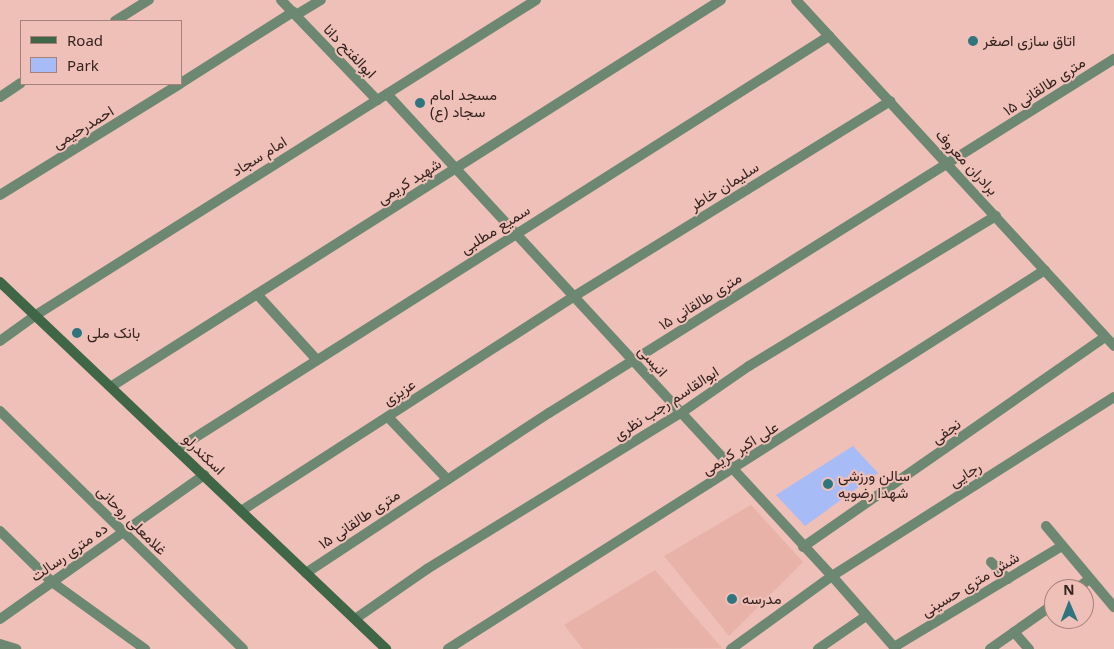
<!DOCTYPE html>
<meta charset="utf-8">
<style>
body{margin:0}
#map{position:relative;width:1114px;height:649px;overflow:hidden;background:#efc0b8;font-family:"Noto Sans",Vazirmatn,sans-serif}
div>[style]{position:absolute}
.built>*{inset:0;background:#e8b2a8}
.green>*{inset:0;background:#a7bbf7}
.street>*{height:10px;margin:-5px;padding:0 5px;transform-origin:5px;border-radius:5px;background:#6d8872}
.secondary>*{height:10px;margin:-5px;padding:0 5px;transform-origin:5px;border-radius:5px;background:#3e6647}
.dots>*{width:14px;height:14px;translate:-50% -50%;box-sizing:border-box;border:2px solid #efc0b8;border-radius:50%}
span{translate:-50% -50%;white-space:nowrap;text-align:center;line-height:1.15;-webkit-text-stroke:4px #efc0b8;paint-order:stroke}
.poi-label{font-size:15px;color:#352320}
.left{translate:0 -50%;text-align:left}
.street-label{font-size:15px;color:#352320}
.legend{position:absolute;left:20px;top:20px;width:162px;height:65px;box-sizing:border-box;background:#efc0b8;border:1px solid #a5817b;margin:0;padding:6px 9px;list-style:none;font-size:15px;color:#352320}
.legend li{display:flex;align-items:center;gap:10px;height:25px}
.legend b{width:25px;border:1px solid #a5817b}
.north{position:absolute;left:1044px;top:579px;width:50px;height:50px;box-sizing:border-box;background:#efc0b8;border:1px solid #a5817b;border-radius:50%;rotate:359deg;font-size:14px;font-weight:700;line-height:20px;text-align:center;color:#352320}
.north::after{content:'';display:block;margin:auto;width:18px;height:22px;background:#2e7580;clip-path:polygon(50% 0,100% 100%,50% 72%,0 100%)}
</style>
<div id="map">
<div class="built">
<div style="clip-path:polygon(751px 505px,803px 562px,729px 636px,664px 556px)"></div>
<div style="clip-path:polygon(655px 570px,722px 648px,583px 649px,564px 625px)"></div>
</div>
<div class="green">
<div style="clip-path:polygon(853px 446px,878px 473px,805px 526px,776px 495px)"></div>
</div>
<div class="street">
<div style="left:281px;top:0;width:139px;rotate:46.2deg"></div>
<div style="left:796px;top:0;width:470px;rotate:47.4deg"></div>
<div style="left:296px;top:15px;width:29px;rotate:-31deg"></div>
<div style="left:115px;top:21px;width:40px;rotate:-32deg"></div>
<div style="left:181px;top:83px;width:133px;rotate:-32.4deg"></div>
<div style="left:387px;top:94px;width:656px;rotate:47.29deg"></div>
<div style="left:832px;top:576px;width:97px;rotate:48.8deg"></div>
<div style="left:0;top:97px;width:25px;rotate:-34deg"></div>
<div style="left:0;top:195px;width:211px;rotate:-31.7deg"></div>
<div style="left:257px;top:294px;width:89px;rotate:47.7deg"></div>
<div style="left:0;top:341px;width:44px;rotate:-35.8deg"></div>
<div style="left:36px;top:315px;width:591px;rotate:-32.21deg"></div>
<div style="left:112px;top:386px;width:721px;rotate:-32.37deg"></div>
<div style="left:0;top:411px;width:340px;rotate:44.4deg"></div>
<div style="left:388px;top:417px;width:86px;rotate:46.4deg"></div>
<div style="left:177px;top:449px;width:772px;rotate:-32.35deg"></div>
<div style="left:241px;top:511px;width:395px;rotate:-32.8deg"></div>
<div style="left:573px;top:297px;width:373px;rotate:-31.7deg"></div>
<div style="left:1046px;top:526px;width:106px;rotate:50deg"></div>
<div style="left:0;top:531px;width:73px;rotate:44.4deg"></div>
<div style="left:52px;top:582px;width:115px;rotate:35.8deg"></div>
<div style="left:803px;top:547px;width:368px;rotate:-34.8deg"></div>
<div style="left:991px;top:562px;width:24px;rotate:45deg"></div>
<div style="left:306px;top:573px;width:291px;rotate:-33.4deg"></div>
<div style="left:549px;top:413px;width:667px;rotate:-32.07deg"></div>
<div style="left:1076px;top:589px;width:17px;rotate:-36deg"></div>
<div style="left:0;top:619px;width:250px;rotate:-35.2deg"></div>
<div style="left:355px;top:619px;width:88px;rotate:-34.8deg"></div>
<div style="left:427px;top:569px;width:298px;rotate:-31.6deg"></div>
<div style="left:681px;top:413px;width:83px;rotate:-34.7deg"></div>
<div style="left:749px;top:366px;width:289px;rotate:-31.3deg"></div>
<div style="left:1014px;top:632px;width:23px;rotate:49deg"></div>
<div style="left:0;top:644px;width:17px;rotate:17deg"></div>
<div style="left:894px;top:647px;width:196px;rotate:-31deg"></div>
<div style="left:448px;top:649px;width:707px;rotate:-32.41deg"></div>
<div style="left:731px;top:649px;width:125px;rotate:-35.9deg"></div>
<div style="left:832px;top:576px;width:334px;rotate:-32.4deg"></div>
<div style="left:818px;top:649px;width:58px;rotate:-34.5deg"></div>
<div style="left:990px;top:649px;width:78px;rotate:-35.1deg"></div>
</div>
<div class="secondary">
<div style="left:0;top:282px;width:533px;rotate:43.55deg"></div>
</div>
<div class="dots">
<div style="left:973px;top:41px;background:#2e7580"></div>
<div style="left:420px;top:103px;background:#2e7580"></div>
<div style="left:77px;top:333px;background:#2e7580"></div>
<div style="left:828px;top:484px;background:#2e7580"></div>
<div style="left:732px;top:599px;background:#2e7580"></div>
</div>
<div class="poi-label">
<span class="left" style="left:983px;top:41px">اتاق سازی اصغر</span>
<span class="left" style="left:430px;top:103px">مسجد امام<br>سجاد (ع)</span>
<span class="left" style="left:87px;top:333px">بانک ملی</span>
<span class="left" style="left:838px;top:484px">سالن ورزشی<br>شهدا رضویه</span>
<span class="left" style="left:742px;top:599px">مدرسه</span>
</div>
<div class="street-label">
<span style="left:350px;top:51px;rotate:46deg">ابوالفتح دانا</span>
<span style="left:1044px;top:86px;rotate:-33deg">۱۵ متری طالقانی</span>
<span style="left:83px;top:127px;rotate:-31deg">احمدرحیمی</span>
<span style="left:259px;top:156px;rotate:-32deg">امام سجاد</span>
<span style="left:967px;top:162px;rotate:47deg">برادران معروف</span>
<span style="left:409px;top:181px;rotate:-32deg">شهید کریمی</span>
<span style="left:724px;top:186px;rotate:-32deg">سلیمان خاطر</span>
<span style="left:495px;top:229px;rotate:-32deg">سمیع مطلبی</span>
<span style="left:700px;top:301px;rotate:-32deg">۱۵ متری طالقانی</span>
<span style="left:653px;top:361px;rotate:48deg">انیسی</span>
<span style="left:399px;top:392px;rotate:-33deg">عزیزی</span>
<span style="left:666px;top:403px;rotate:-33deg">ابوالقاسم رجب نظری</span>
<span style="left:946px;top:431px;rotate:-35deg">نجفی</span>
<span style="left:740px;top:448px;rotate:-32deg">علی اکبر کریمی</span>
<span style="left:204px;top:454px;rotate:44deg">اسکندرلو</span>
<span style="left:965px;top:474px;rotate:-32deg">رجایی</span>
<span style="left:359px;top:519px;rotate:-34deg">۱۵ متری طالقانی</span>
<span style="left:132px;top:520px;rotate:45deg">غلامعلی روحانی</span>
<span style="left:69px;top:552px;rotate:-35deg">ده متری رسالت</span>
<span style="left:970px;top:584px;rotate:-31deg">شش متری حسینی</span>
</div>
<ul class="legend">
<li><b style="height:6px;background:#3e6647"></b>Road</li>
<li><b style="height:14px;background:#a7bbf7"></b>Park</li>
</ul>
<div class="north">N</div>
</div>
